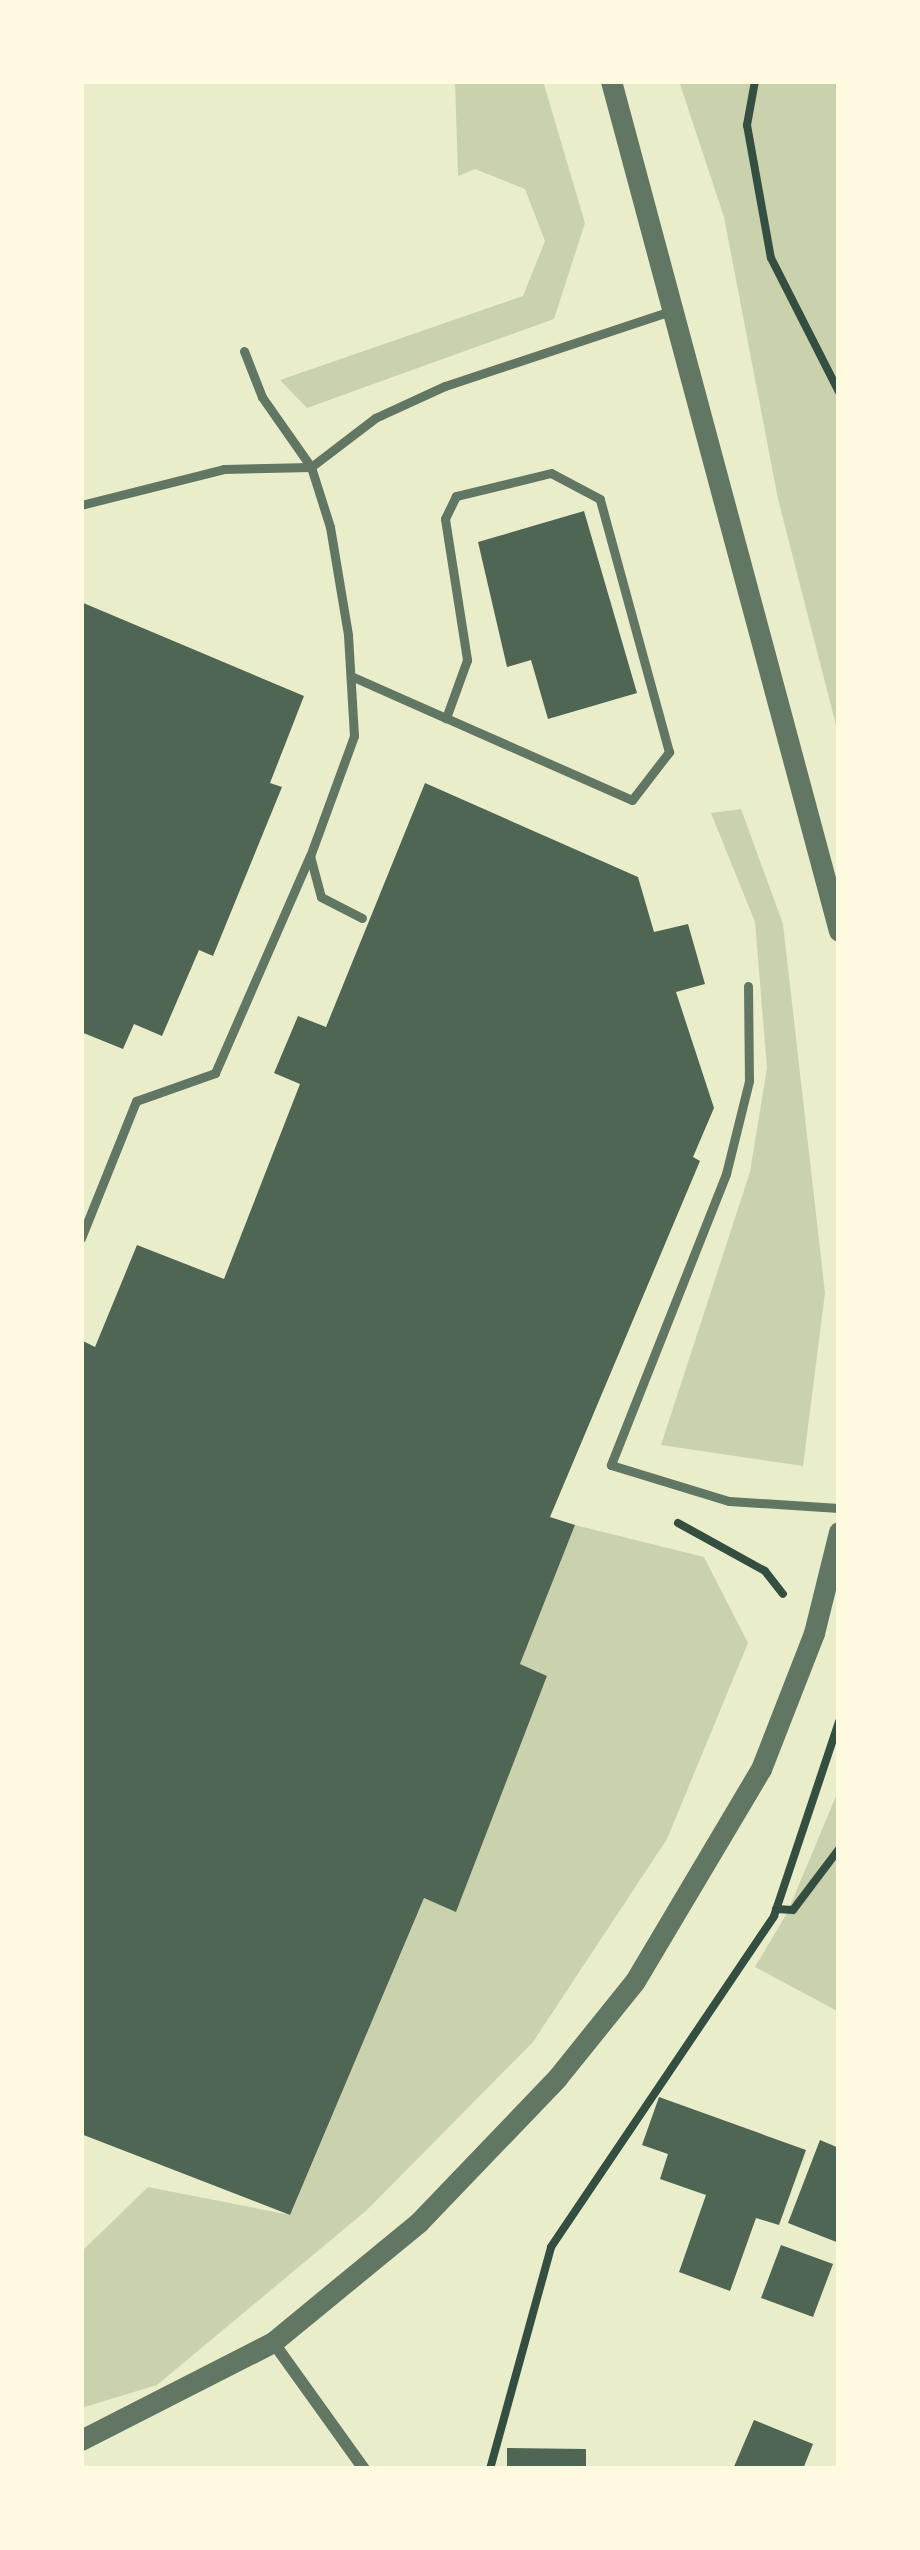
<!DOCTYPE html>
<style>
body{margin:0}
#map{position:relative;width:920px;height:2550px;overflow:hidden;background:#e9edc9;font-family:"Space Grotesk",sans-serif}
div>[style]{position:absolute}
.green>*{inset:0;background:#cad2ad}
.building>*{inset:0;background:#4f6655}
.path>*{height:8px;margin:-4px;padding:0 4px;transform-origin:4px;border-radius:4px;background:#344e41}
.service>*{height:9px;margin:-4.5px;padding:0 4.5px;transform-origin:4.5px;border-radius:4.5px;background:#617663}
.minor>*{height:12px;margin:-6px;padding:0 6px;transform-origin:6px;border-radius:6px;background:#617663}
.tertiary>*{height:21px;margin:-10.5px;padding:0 10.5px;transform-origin:10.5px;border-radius:10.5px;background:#617663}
span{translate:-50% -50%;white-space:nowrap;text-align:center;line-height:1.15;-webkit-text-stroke:9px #fefae0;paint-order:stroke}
.frame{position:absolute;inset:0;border:84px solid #fefae0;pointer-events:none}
</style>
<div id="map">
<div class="green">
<div style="clip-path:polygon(455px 81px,543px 81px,585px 223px,554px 319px,307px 408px,280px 380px,523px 296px,545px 241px,525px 189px,475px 169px,458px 176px)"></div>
<div style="clip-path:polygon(679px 81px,839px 81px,839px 737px,778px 499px,724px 217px)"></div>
<div style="clip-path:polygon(741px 809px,783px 924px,825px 1293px,803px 1466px,661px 1445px,750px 1172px,767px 1068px,755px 922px,711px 813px)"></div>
<div style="clip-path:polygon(575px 1525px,704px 1557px,748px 1643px,667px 1839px,533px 2042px,367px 2210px,157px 2385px,81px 2408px,81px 2252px,148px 2187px,290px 2215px,424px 1898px,456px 1911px,547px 1676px,520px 1664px)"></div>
<div style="clip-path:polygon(839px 1789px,839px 2012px,755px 1967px,787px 1913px)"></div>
</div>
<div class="building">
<div style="clip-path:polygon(584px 511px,637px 693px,548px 719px,531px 660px,507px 667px,478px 542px)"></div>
<div style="clip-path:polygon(81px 602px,304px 696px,270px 783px,282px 787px,213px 956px,199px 950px,162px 1036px,134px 1024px,123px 1049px,81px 1032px)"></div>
<div style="clip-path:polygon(425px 783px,638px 877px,654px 932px,688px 924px,705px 984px,676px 992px,714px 1108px,693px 1157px,700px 1161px,550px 1517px,575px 1525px,520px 1664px,547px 1676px,456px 1912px,424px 1898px,290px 2215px,81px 2134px,81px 1340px,95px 1347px,137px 1245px,224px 1279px,300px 1084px,274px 1073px,298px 1016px,326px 1027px)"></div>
<div style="clip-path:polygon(659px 2097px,806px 2150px,779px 2225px,756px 2218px,730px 2291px,679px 2272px,706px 2195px,660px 2179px,668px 2154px,642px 2145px)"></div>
<div style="clip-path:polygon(820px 2140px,839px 2148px,839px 2243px,788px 2223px)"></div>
<div style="clip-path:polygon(781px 2245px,833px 2264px,813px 2317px,761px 2298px)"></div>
<div style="clip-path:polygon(754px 2420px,813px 2444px,803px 2469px,733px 2469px)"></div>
<div style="clip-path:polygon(507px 2448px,586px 2449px,586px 2469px,507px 2469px)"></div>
</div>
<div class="path">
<div style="left:755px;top:81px;width:45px;rotate:100.3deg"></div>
<div style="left:747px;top:125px;width:135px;rotate:79.8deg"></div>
<div style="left:771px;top:258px;width:150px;rotate:63.1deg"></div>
<div style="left:678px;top:1523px;width:99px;rotate:28.9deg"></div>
<div style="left:765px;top:1571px;width:29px;rotate:52deg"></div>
<div style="left:776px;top:1909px;width:17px;rotate:3deg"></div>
<div style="left:793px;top:1910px;width:76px;rotate:-53deg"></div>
<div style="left:490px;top:2469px;width:230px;rotate:-74.6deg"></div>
<div style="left:551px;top:2247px;width:399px;rotate:-56deg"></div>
<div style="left:774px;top:1916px;width:205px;rotate:-71.5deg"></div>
</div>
<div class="service">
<div style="left:244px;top:351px;width:49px;rotate:68.6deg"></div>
<div style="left:262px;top:397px;width:85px;rotate:55deg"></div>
<div style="left:311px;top:467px;width:63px;rotate:72.4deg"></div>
<div style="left:330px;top:527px;width:109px;rotate:80.5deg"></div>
<div style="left:348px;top:635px;width:101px;rotate:86.6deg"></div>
<div style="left:354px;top:736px;width:128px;rotate:110.1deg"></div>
<div style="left:310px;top:856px;width:42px;rotate:75deg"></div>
<div style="left:321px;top:897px;width:46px;rotate:27.1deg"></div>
<div style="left:81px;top:505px;width:147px;rotate:-14.1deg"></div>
<div style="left:224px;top:469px;width:87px;rotate:-1.3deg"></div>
<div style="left:311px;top:467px;width:81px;rotate:-37.4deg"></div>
<div style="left:375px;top:418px;width:77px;rotate:-24.6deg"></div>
<div style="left:445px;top:386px;width:237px;rotate:-18.4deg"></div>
<div style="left:351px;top:676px;width:104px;rotate:23.9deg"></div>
<div style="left:446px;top:718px;width:203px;rotate:23.8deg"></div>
<div style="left:632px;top:800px;width:61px;rotate:-52.4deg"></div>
<div style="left:669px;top:752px;width:262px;rotate:-105.3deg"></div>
<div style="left:600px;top:499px;width:55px;rotate:-152deg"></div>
<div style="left:551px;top:473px;width:98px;rotate:166.4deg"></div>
<div style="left:456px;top:496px;width:25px;rotate:116deg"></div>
<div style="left:445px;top:519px;width:143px;rotate:81.1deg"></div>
<div style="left:467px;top:660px;width:62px;rotate:109.9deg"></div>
<div style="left:748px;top:986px;width:95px;rotate:89.4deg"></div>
<div style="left:749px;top:1081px;width:96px;rotate:103.9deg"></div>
<div style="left:726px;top:1174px;width:313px;rotate:111.6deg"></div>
<div style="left:611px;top:1465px;width:123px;rotate:17deg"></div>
<div style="left:729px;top:1501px;width:110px;rotate:3.6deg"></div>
<div style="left:81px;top:1238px;width:148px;rotate:-68.1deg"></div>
<div style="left:136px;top:1101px;width:84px;rotate:-19.5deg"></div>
<div style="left:215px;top:1073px;width:237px;rotate:-66.4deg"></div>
</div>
<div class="minor">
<div style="left:273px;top:2342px;width:156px;rotate:54.4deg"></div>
</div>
<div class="tertiary">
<div style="left:611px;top:81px;width:880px;rotate:74.98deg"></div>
<div style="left:81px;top:2440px;width:216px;rotate:-27deg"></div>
<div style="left:273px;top:2342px;width:189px;rotate:-39.4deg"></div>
<div style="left:419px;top:2222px;width:199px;rotate:-46.2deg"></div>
<div style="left:557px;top:2078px;width:124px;rotate:-51.2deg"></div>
<div style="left:635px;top:1981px;width:247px;rotate:-59.3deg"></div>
<div style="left:761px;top:1769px;width:146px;rotate:-68.7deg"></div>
<div style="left:814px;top:1633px;width:104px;rotate:-76.1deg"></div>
</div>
<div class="frame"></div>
</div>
